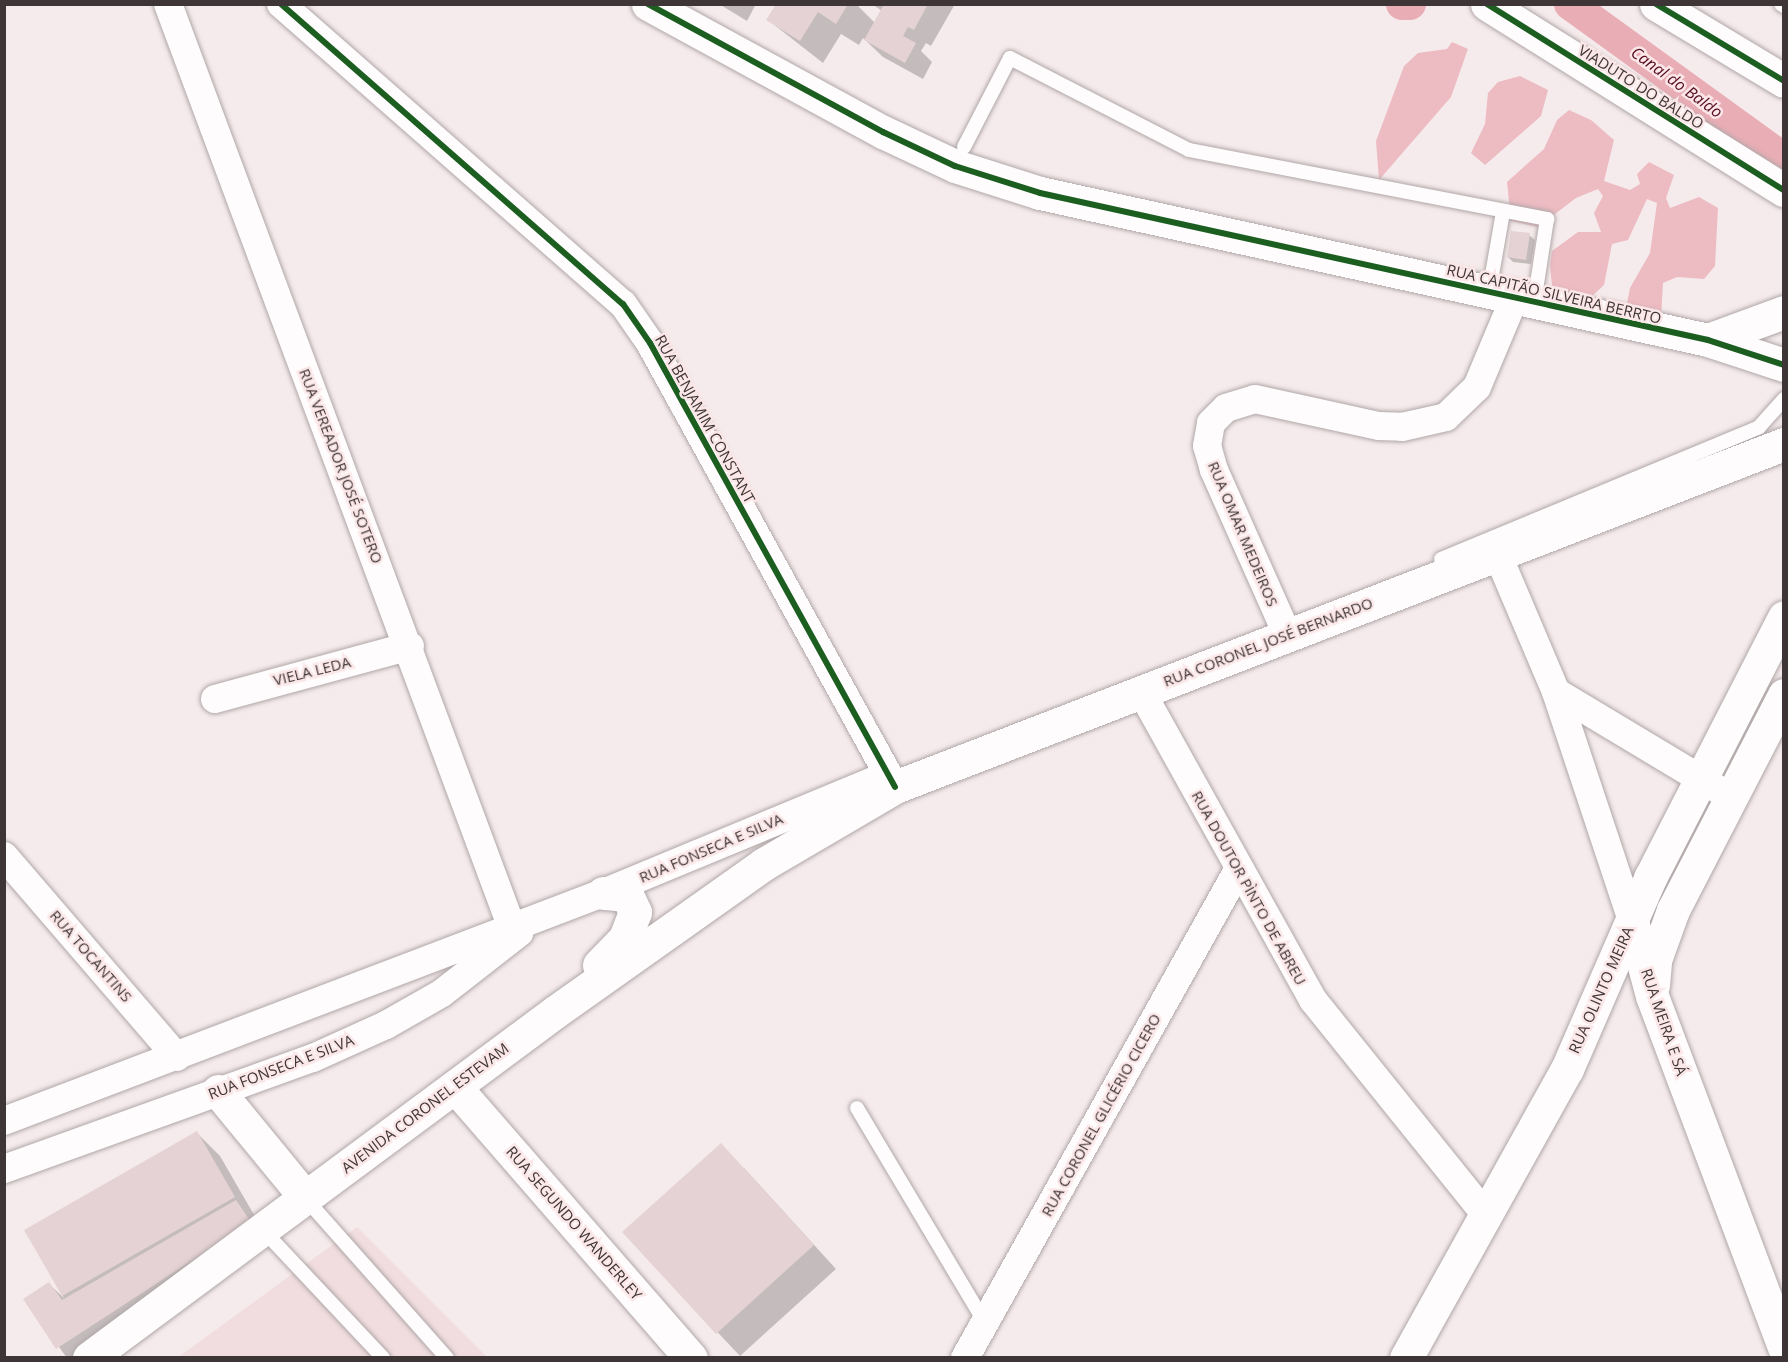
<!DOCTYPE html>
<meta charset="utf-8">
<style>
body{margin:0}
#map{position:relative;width:1788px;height:1362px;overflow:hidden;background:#f6ebec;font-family:"Open Sans",sans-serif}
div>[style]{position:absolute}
.built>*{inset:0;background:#f1dddf}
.forest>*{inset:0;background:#edbbc2}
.shadow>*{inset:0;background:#0003}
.canal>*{height:32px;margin:-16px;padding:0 16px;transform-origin:16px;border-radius:16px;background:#e9adb5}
.building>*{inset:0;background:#e5d2d5}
.roads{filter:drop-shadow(0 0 2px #b0a7a8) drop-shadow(0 0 2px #b0a7a8)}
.service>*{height:14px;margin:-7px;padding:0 7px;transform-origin:7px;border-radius:7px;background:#fefcfc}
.minor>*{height:28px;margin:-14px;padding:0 14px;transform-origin:14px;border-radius:14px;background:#fefcfc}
.tertiary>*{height:33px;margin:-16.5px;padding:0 16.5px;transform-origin:16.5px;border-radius:16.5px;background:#fefcfc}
.secondary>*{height:33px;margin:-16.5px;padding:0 16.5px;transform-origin:16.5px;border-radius:16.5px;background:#fefcfc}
.primary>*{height:33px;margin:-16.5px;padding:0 16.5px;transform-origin:16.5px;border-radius:16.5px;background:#fefcfc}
.cycleway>*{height:6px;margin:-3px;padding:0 3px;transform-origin:3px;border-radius:3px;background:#1b5e20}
span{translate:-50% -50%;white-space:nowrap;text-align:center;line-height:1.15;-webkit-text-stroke:5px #fbe6e8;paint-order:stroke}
.street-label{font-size:15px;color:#3e3636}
.water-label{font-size:16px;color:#560d21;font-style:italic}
.frame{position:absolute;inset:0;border:6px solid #3e3636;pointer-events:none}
</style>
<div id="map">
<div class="built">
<div style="clip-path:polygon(357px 1227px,487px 1357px,177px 1358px)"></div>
</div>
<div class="forest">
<div style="clip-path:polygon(1452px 42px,1468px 49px,1451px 97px,1379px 180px,1376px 141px,1404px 66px,1418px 53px,1447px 49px)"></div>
<div style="clip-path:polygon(1520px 76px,1548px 90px,1541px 116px,1485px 165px,1471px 153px,1485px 124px,1488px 93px,1498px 82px)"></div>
<div style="clip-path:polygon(1569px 110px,1591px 120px,1614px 140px,1604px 181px,1630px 190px,1640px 184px,1637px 174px,1649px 162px,1674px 175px,1666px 198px,1670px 208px,1699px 197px,1718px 208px,1715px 266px,1704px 279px,1677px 277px,1663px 283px,1661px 318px,1625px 313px,1630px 288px,1650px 253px,1657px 203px,1647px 199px,1628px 240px,1612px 244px,1604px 285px,1588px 300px,1553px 295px,1550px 266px,1552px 251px,1578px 232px,1601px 232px,1594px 213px,1603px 196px,1598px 189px,1576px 198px,1538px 227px,1511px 221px,1507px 182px,1544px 149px,1557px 120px)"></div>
</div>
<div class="shadow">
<div style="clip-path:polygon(719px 4px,756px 4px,747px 21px)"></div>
<div style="clip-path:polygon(777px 4px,856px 4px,875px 23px,882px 11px,872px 4px,955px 4px,931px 46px,926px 43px,921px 51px,932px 62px,923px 79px,883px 57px,863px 38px,859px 45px,841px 34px,823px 63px,768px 20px)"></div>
<div style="clip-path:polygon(1529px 235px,1535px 240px,1531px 264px,1513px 262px,1508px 257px)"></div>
<div style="clip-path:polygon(197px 1133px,220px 1156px,257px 1220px,87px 1358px,67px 1358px,25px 1300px,49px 1284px,64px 1298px,26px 1231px)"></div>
<div style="clip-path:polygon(744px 1168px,836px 1269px,740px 1356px,624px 1233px)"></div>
</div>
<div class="canal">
<div style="left:1402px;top:4px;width:8px"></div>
<div style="left:1570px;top:4px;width:264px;rotate:35.9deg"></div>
</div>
<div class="building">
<div style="clip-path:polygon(776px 4px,848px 4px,836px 24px,818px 12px,800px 41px,766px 20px)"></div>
<div style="clip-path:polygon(884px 4px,928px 4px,914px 30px,908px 27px,903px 36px,916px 43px,905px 63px,864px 40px)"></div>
<div style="clip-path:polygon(1511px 231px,1530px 233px,1526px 260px,1507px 257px)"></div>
<div style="clip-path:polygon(197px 1131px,235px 1197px,62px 1296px,24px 1230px)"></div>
<div style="clip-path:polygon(721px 1143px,814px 1245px,716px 1334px,622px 1232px)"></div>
<div style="clip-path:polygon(236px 1200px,251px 1222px,56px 1349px,23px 1299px,49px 1282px,62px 1300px)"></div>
</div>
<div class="roads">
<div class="service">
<div style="left:1781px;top:4px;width:4px;rotate:34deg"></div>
<div style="left:964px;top:147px;width:100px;rotate:-62.7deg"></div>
<div style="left:1010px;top:58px;width:201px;rotate:27.2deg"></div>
<div style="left:1189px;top:150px;width:365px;rotate:10.9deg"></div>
<div style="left:1547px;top:219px;width:85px;rotate:98.8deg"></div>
<div style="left:1489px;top:292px;width:81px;rotate:-80.1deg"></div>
<div style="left:1441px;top:559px;width:344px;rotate:-22.5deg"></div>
<div style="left:1759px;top:427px;width:38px;rotate:-48deg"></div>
<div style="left:857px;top:1108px;width:250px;rotate:59.2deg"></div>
<div style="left:305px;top:1198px;width:214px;rotate:48.4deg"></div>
<div style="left:262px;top:1229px;width:177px;rotate:46.8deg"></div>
</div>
<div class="minor">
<div style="left:168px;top:4px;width:986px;rotate:69.58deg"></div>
<div style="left:281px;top:4px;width:455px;rotate:41.3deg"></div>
<div style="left:623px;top:304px;width:47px;rotate:55.3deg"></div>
<div style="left:650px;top:343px;width:507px;rotate:61.11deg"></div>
<div style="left:1497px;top:553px;width:151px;rotate:67deg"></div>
<div style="left:1556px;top:692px;width:241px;rotate:71.6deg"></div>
<div style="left:1287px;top:634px;width:180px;rotate:-114deg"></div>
<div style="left:1214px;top:470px;width:25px;rotate:-106deg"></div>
<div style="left:1207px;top:446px;width:23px;rotate:-80deg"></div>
<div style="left:1211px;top:423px;width:21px;rotate:-45deg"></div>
<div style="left:1226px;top:408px;width:30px;rotate:-17deg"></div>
<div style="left:1255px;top:399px;width:127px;rotate:12.3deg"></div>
<div style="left:1379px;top:426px;width:23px;rotate:2deg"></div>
<div style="left:1402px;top:427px;width:45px;rotate:-12.8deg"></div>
<div style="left:1446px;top:417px;width:43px;rotate:-44.1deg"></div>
<div style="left:1477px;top:387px;width:95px;rotate:-67.2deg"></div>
<div style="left:1141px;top:691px;width:354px;rotate:60.9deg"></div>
<div style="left:1313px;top:1000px;width:276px;rotate:51.2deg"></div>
<div style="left:1556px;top:692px;width:204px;rotate:31deg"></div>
<div style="left:215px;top:699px;width:202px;rotate:-15.2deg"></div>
<div style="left:4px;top:856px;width:265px;rotate:49.3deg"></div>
<div style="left:4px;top:1121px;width:641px;rotate:-20.84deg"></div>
<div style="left:603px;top:893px;width:308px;rotate:-22.5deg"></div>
<div style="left:4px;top:1169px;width:328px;rotate:-19.8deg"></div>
<div style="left:313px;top:1058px;width:80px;rotate:-24.3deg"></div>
<div style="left:386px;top:1025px;width:64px;rotate:-29.7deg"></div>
<div style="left:442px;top:993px;width:98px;rotate:-37.9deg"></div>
<div style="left:965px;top:1358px;width:557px;rotate:-60.77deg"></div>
</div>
<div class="tertiary">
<div style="left:648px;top:4px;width:268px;rotate:28.6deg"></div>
<div style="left:883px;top:132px;width:80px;rotate:25.3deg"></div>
<div style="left:955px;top:166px;width:89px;rotate:17.6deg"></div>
<div style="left:1040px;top:193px;width:684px;rotate:12.41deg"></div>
<div style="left:1708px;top:340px;width:80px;rotate:18.2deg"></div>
<div style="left:1708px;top:340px;width:81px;rotate:-20.2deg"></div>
<div style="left:456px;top:1088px;width:358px;rotate:49deg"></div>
</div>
<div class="secondary">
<div style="left:1487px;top:4px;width:350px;rotate:32.1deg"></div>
<div style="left:1656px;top:4px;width:149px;rotate:31deg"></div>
<div style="left:1632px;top:921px;width:78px;rotate:75.1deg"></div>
<div style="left:1652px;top:996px;width:376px;rotate:69.4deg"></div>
<div style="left:1653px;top:985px;width:25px;rotate:-85deg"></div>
<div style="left:1655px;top:960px;width:53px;rotate:-70.2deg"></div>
<div style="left:1673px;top:910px;width:242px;rotate:-62.7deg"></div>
<div style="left:1406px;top:1358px;width:331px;rotate:-60.9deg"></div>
<div style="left:1567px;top:1069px;width:210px;rotate:-66.5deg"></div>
<div style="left:1651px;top:876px;width:291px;rotate:-62.8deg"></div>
</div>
<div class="primary">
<div style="left:599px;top:965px;width:37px;rotate:-46deg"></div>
<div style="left:625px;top:938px;width:28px;rotate:-69deg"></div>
<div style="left:635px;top:912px;width:19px;rotate:-115deg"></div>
<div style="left:627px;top:895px;width:24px;rotate:-175deg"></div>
<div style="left:218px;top:1091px;width:137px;rotate:50.6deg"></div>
<div style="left:89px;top:1358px;width:580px;rotate:-36.59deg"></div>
<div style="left:555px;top:1012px;width:256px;rotate:-35.3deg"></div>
<div style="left:764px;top:864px;width:152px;rotate:-30.4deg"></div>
<div style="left:895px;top:787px;width:953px;rotate:-21.1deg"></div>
</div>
</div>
<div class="cycleway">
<div style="left:281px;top:4px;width:455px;rotate:41.3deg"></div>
<div style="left:623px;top:304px;width:47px;rotate:55.3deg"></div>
<div style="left:650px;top:343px;width:507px;rotate:61.11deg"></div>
<div style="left:648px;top:4px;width:268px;rotate:28.6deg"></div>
<div style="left:883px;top:132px;width:80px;rotate:25.3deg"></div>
<div style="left:955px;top:166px;width:89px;rotate:17.6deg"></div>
<div style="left:1040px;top:193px;width:684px;rotate:12.41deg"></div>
<div style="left:1708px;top:340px;width:80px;rotate:18.2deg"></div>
<div style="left:1487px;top:4px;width:350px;rotate:32.1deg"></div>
<div style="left:1656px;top:4px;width:149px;rotate:31deg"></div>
</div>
<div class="street-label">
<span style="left:1641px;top:87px;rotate:32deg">VIADUTO DO BALDO</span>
<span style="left:1554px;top:294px;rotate:13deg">RUA CAPITÃO SILVEIRA BERRTO</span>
<span style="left:705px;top:419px;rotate:61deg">RUA BENJAMIM CONSTANT</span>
<span style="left:341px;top:466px;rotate:69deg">RUA VEREADOR JOSÉ SOTERO</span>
<span style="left:1243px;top:534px;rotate:67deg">RUA OMAR MEDEIROS</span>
<span style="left:1268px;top:642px;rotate:-21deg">RUA CORONEL JOSÉ BERNARDO</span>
<span style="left:312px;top:671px;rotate:-14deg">VIELA LEDA</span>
<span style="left:711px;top:848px;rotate:-23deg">RUA FONSECA E SILVA</span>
<span style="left:1249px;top:888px;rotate:61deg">RUA DOUTOR PÌNTO DE ABREU</span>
<span style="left:91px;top:956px;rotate:49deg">RUA TOCANTINS</span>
<span style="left:1601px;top:990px;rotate:-66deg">RUA OLINTO MEIRA</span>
<span style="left:1664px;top:1022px;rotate:71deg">RUA MEIRA E SÁ</span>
<span style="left:281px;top:1067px;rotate:-21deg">RUA FONSECA E SILVA</span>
<span style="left:425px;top:1108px;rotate:-37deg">AVENIDA CORONEL ESTEVAM</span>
<span style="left:1101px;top:1115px;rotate:-61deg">RUA CORONEL GLICÉRIO CICERO</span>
<span style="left:574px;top:1223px;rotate:49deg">RUA SEGUNDO WANDERLEY</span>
</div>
<div class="water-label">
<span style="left:1677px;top:82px;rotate:36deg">Canal do Baldo</span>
</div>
<div class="frame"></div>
</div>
